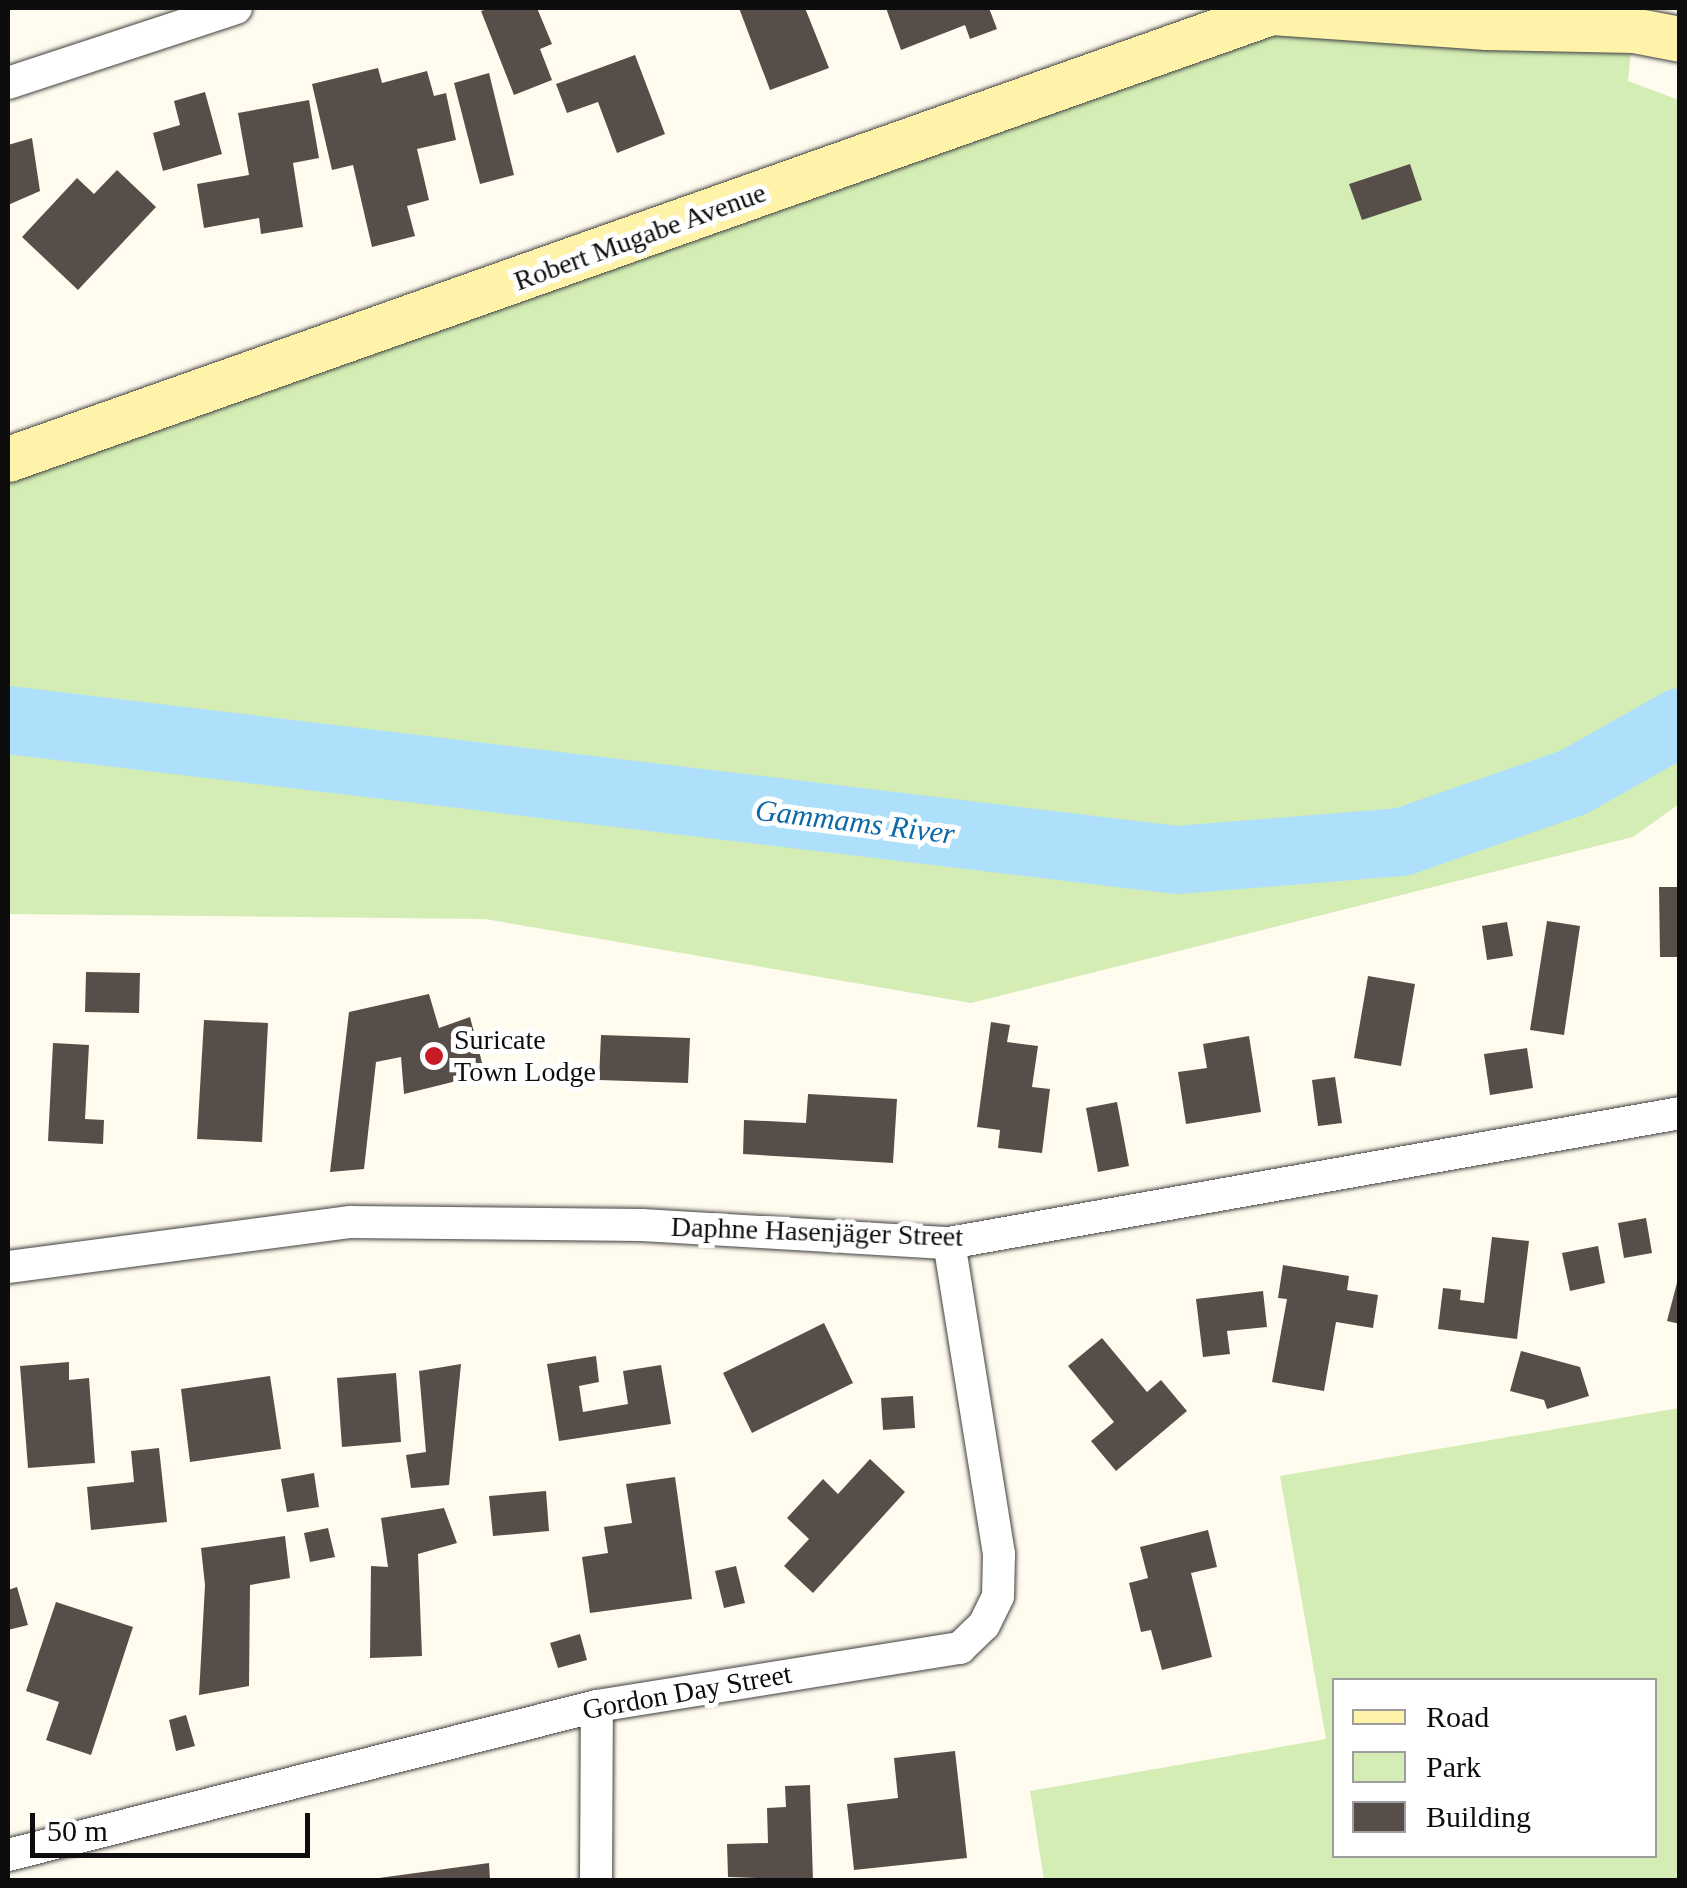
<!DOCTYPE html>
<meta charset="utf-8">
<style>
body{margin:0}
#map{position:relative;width:1687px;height:1888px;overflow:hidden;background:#fffbee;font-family:"Times New Roman",serif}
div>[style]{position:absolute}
.green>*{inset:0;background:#d3edb4}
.river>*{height:68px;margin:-34px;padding:0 34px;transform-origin:34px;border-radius:34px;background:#aee0fb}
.building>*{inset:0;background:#574e49}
.roads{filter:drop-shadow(0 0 2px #404040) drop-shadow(0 0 2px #404040)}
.minor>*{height:32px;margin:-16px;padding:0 16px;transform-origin:16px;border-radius:16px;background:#fff}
.secondary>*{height:45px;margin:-22.5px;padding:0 22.5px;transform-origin:22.5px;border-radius:22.5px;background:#fff3a9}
.dots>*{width:28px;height:28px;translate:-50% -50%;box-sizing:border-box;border:5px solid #fff;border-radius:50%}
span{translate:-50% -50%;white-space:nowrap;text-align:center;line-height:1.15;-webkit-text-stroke:10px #fff;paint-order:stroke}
.street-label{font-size:28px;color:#0d0d0d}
.poi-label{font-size:28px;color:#0d0d0d}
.left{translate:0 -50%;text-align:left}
.water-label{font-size:30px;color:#0d68a8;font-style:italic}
.frame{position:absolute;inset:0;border:10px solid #0d0d0d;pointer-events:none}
.legend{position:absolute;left:1332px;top:1678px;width:325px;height:180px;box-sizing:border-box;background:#fff;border:2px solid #9e9e9e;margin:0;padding:12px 18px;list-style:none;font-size:30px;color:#0d0d0d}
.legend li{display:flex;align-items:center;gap:20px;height:50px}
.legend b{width:50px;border:2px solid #9e9e9e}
.scale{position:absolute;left:30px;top:1813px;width:280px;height:45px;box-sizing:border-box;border:5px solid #0d0d0d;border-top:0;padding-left:12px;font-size:30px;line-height:35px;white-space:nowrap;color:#0d0d0d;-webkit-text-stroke:8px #fff;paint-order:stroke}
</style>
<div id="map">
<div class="green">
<div style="clip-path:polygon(1272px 12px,1633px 30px,1628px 81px,1679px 100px,1679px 804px,1633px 837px,971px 1003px,485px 919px,8px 914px,8px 459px)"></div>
<div style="clip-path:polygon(evenodd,1679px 1408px,1679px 1880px,1044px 1880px,1030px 1791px,1326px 1739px,1280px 1476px,1679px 1408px,1334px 1680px,1654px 1680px,1654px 1856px,1334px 1856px,1334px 1680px)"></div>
</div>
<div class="river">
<div style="left:8px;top:720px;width:1177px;rotate:6.83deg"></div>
<div style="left:1177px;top:860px;width:226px;rotate:-4.6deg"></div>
<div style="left:1402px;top:842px;width:182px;rotate:-19.2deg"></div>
<div style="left:1574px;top:782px;width:122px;rotate:-29.5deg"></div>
</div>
<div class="building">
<div style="clip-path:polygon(491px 8px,537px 8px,552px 44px,540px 49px,552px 80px,514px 95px,481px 11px)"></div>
<div style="clip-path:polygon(739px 8px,805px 8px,829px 68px,770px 90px)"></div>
<div style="clip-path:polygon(886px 8px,989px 8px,997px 29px,970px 39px,965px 25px,901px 50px)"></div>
<div style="clip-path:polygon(635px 55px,665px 134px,617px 153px,598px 102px,567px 113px,556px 84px)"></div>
<div style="clip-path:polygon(378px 68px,382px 83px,427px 71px,434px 96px,446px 93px,456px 140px,417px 149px,429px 200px,407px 206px,415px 236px,372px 247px,353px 165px,332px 170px,312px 84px)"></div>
<div style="clip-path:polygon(489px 73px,514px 175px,480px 184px,454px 83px)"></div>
<div style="clip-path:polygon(205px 92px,222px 154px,163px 171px,153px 133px,180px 125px,174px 101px)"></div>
<div style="clip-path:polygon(309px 100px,319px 158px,293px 163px,303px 227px,261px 234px,259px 218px,204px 228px,197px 184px,249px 175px,238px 113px)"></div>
<div style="clip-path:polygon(32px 138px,40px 191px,8px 205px,8px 145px)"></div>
<div style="clip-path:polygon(1410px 164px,1422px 200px,1362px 220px,1349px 184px)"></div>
<div style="clip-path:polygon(117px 170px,156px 207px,78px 290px,22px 237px,77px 178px,94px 194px)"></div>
<div style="clip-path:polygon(1659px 887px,1680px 887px,1680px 957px,1660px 957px)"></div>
<div style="clip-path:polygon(1547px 921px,1580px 926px,1564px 1035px,1530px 1030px)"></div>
<div style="clip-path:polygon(1507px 922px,1513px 956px,1487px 960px,1482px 926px)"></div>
<div style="clip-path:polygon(86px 972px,140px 973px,139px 1013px,85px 1012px)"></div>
<div style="clip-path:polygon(1368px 976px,1415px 984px,1401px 1066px,1354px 1058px)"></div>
<div style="clip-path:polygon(429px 994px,439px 1028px,470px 1017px,485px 1074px,404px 1094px,401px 1057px,376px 1062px,364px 1169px,330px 1172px,349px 1012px)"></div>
<div style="clip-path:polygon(204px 1020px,268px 1023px,262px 1142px,197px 1139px)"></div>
<div style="clip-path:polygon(991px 1022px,1010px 1025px,1007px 1042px,1038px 1046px,1032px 1087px,1050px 1089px,1042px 1153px,998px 1148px,1000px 1130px,977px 1127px)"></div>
<div style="clip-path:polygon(601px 1035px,690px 1038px,688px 1083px,599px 1080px)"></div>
<div style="clip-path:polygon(1249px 1036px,1261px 1112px,1186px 1124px,1178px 1072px,1207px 1068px,1203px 1044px)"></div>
<div style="clip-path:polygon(53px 1043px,89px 1045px,85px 1119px,104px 1120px,103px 1144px,48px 1141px)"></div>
<div style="clip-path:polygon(1527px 1048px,1533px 1088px,1490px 1095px,1484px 1054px)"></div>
<div style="clip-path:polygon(1335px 1077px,1342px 1123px,1318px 1126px,1312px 1080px)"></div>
<div style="clip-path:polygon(808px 1094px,897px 1099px,893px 1163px,743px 1154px,744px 1120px,806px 1123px)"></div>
<div style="clip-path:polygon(1117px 1102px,1129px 1166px,1098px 1172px,1086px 1108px)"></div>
<div style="clip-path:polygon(1646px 1218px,1652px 1253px,1624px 1258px,1618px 1223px)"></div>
<div style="clip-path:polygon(1492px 1237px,1529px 1241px,1517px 1339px,1438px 1329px,1443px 1288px,1461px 1290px,1460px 1300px,1484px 1303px)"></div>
<div style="clip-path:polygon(1598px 1246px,1605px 1283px,1570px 1291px,1562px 1253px)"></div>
<div style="clip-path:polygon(1283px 1265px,1349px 1276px,1347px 1290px,1378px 1295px,1373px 1328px,1336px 1322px,1324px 1391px,1272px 1382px,1287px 1299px,1278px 1298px)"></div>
<div style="clip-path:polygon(1678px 1279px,1680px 1279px,1680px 1324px,1667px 1321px)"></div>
<div style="clip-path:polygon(1263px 1291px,1267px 1327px,1227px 1331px,1230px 1354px,1203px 1357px,1196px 1299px)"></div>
<div style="clip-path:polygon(824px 1323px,853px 1383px,752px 1433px,723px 1373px)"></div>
<div style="clip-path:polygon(1102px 1338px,1147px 1392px,1161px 1380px,1187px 1411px,1116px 1471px,1091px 1441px,1114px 1422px,1068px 1366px)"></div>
<div style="clip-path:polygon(1521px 1351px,1580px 1367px,1589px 1396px,1547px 1409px,1544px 1400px,1510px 1391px)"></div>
<div style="clip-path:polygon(596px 1356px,599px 1382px,579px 1386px,583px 1412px,628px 1404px,623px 1371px,661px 1365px,671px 1424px,559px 1441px,547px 1364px)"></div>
<div style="clip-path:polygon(69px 1362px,69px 1380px,89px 1378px,95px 1463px,28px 1468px,20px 1366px)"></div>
<div style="clip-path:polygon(461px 1364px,449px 1485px,411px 1488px,406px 1455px,426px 1452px,419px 1371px)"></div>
<div style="clip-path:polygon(396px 1373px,401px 1442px,342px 1447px,337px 1378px)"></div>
<div style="clip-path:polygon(270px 1376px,281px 1449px,190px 1462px,181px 1389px)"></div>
<div style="clip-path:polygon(913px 1396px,915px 1428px,883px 1430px,881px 1398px)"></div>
<div style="clip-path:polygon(159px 1448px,167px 1522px,91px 1530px,87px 1487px,134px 1482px,131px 1451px)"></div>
<div style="clip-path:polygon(870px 1459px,905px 1492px,813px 1593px,784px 1566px,809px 1539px,787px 1518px,823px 1479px,838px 1494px)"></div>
<div style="clip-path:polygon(314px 1473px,319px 1507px,287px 1512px,281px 1479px)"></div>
<div style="clip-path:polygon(675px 1477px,692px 1599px,590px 1613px,582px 1557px,608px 1553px,604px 1527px,632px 1523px,626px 1484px)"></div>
<div style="clip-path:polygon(546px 1491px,549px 1531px,493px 1536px,489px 1496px)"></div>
<div style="clip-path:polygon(444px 1508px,457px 1543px,418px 1554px,422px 1656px,370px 1658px,371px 1566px,388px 1567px,381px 1518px)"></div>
<div style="clip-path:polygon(328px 1528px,335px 1557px,310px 1562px,304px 1533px)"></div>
<div style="clip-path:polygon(1208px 1530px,1217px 1567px,1191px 1573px,1212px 1657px,1162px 1670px,1151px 1630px,1141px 1632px,1129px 1583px,1148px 1578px,1140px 1547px)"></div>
<div style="clip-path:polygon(285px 1536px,290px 1578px,250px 1585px,249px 1686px,199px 1695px,205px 1585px,201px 1548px)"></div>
<div style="clip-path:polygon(736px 1566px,745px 1603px,724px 1608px,715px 1571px)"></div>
<div style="clip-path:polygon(17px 1587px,28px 1625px,8px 1630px,8px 1590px)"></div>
<div style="clip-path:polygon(56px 1602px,133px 1627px,91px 1755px,46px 1740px,59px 1702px,26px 1691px)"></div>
<div style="clip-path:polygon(580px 1634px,587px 1660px,558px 1668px,550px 1643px)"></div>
<div style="clip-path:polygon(186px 1715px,195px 1746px,176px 1751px,169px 1720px)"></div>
<div style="clip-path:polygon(955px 1751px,967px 1858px,854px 1870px,847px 1804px,898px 1798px,894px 1758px)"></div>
<div style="clip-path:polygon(810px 1785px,813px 1880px,728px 1877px,727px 1844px,768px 1843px,767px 1808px,786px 1807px,785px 1786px)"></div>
<div style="clip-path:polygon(489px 1863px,490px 1880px,379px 1880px,379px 1878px)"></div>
</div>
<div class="roads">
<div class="minor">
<div style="left:8px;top:83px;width:240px;rotate:-18.2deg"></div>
<div style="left:8px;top:1267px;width:345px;rotate:-7.5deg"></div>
<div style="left:350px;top:1222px;width:292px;rotate:0.6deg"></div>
<div style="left:642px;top:1225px;width:308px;rotate:3.4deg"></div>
<div style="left:949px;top:1243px;width:742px;rotate:-10.08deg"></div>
<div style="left:8px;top:1855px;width:608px;rotate:-14.2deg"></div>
<div style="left:597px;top:1706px;width:368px;rotate:-9.1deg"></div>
<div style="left:960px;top:1648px;width:33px;rotate:-44deg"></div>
<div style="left:984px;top:1625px;width:32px;rotate:-64deg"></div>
<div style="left:998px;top:1596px;width:42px;rotate:-88.6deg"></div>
<div style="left:999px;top:1554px;width:315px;rotate:-99.1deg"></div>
<div style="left:596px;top:1880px;width:174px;rotate:-89.7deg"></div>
</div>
<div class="secondary">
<div style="left:1272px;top:12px;width:215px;rotate:4deg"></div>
<div style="left:1486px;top:27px;width:147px;rotate:1.2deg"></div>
<div style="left:1608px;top:13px;width:30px;rotate:34deg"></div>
<div style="left:1633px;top:30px;width:48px;rotate:10.8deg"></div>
<div style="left:8px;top:459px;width:1351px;rotate:-19.49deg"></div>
</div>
</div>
<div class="dots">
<div style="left:434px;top:1056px;background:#c81b27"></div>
</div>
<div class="street-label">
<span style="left:640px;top:237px;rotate:-20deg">Robert Mugabe Avenue</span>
<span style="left:817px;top:1232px;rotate:2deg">Daphne Hasenjäger Street</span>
<span style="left:687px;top:1692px;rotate:-10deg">Gordon Day Street</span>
</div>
<div class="poi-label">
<span class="left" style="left:454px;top:1056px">Suricate<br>Town Lodge</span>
</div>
<div class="water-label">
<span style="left:855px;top:822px;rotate:7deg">Gammams River</span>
</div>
<div class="frame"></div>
<ul class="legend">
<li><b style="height:12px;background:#fff3a9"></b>Road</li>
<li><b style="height:28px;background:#d3edb4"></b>Park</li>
<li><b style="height:28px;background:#574e49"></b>Building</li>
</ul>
<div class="scale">50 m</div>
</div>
